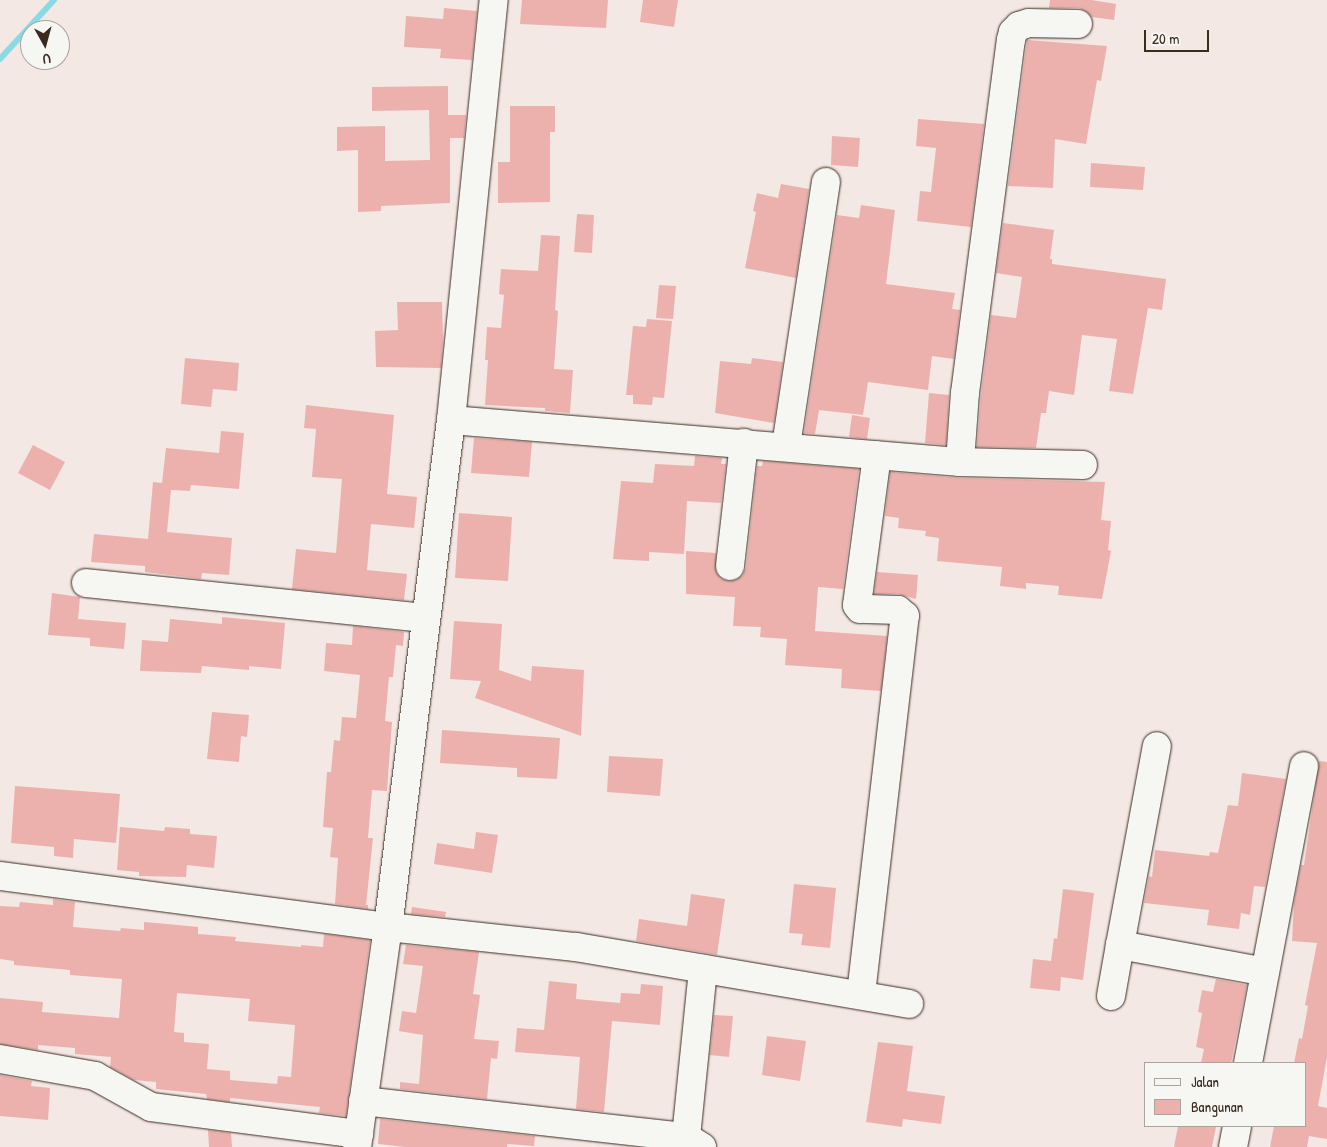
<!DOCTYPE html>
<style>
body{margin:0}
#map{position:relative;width:1327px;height:1147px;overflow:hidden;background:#f4e8e4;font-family:"Patrick Hand",sans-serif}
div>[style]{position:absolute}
.stream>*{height:6px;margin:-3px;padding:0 3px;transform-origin:3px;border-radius:3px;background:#89dae4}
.building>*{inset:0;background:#ecb1ad}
.roads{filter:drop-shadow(0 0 1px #3b2a1e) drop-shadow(0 0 1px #3b2a1e)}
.minor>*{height:28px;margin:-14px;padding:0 14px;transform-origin:14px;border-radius:14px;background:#f6f6f2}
span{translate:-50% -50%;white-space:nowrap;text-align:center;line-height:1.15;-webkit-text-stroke:4px #f6f6f2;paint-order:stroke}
.legend{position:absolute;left:1144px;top:1062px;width:162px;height:65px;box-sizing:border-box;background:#f6f6f2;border:1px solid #aba49d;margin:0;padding:6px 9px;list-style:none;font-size:15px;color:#3b2a1e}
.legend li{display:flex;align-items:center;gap:10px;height:25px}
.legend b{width:25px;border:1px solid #aba49d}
.north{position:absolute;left:20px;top:20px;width:50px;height:50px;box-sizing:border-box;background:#f6f6f2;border:1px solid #aba49d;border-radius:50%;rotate:173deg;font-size:14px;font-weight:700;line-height:20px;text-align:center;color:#3b2a1e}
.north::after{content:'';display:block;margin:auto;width:18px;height:22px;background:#3b2a1e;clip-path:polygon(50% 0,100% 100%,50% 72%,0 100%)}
.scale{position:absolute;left:1144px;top:30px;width:65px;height:22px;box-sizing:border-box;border:2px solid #3b2a1e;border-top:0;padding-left:6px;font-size:15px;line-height:18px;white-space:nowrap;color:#3b2a1e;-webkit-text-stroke:4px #f6f6f2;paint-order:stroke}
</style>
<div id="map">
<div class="stream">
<div style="left:0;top:59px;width:80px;rotate:-47.5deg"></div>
</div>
<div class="building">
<div style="clip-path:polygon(522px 0,608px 0,606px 28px,520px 24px)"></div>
<div style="clip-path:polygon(643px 0,678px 0,674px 27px,640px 22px)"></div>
<div style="clip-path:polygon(1050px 0,1091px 0,1116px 4px,1114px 20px,1092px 17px,1086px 11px,1079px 8px,1049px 8px)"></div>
<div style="clip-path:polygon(444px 8px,477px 11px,472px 60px,440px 58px,441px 49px,404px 47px,406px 16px,443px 19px)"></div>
<div style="clip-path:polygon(1027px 40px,1107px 46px,1101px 81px,1097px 80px,1086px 144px,1055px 139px,1053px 188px,1008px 186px)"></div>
<div style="clip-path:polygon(448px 86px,448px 115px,466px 115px,464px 138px,450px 138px,450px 203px,381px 206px,381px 211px,358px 212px,358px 150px,337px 151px,337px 127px,385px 126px,385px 161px,430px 160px,429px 110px,372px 111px,372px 87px)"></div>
<div style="clip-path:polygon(510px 106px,555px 106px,555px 132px,550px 132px,550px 202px,498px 203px,498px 162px,510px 162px)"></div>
<div style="clip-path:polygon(918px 119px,984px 124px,971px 227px,917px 221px,920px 191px,931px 192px,936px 148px,916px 146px)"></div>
<div style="clip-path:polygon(832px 136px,860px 138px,858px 167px,831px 165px)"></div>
<div style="clip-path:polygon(1091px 163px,1145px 167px,1143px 190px,1090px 187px)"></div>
<div style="clip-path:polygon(781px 184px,809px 189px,796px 278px,745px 268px,756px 212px,753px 211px,757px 193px,778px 198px)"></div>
<div style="clip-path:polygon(861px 205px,895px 210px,886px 284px,955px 293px,952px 309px,960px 310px,954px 359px,932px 356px,928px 390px,868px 382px,863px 415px,819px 410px,815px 434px,804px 433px,837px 215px,859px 218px)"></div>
<div style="clip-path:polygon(577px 214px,594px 215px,592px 253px,574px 252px)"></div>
<div style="clip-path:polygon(1003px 223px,1054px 230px,1050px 259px,1052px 259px,1052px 264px,1166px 279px,1162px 310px,1148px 308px,1133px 394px,1109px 391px,1117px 339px,1082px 335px,1074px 395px,1049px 391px,1046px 413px,1041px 413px,1036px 448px,977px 447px,981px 395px,991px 315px,1016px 318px,1022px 277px,996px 273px)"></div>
<div style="clip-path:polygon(541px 235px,560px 236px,555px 310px,558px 311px,554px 369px,573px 370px,570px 413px,545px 411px,545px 408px,485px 405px,488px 360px,485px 360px,487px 327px,501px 328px,504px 295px,499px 294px,501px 269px,538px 271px)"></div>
<div style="clip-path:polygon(659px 285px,676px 286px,673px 319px,656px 318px)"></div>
<div style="clip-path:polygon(397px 302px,442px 302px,443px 341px,441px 368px,376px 367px,375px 331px,398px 330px)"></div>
<div style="clip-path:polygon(647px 319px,672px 321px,664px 398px,653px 397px,652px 405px,633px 404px,633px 395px,626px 395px,633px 326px,646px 327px)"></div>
<div style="clip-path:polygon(185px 358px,239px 363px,237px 391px,213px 389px,211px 407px,181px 404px)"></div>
<div style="clip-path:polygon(752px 358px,783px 362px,774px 423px,715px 413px,720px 361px,751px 364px)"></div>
<div style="clip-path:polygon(929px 393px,949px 395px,946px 445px,925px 443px)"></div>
<div style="clip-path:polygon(306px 405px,394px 415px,387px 494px,417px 497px,414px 528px,371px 524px,367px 570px,407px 574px,404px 600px,292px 589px,296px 549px,336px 553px,342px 479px,312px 477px,316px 429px,304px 428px)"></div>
<div style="clip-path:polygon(852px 415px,870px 418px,867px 439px,849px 437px)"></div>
<div style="clip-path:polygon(221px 431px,244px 433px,239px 489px,191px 485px,190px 491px,171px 490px,167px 532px,232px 538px,229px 575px,202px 573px,201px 579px,145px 572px,145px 566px,91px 562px,94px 534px,148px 539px,153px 482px,162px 483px,166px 448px,219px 453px)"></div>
<div style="clip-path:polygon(474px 438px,532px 442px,529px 477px,471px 473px)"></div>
<div style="clip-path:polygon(33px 445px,65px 462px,50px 490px,18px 473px)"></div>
<div style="clip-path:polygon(695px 456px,722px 458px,721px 464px,726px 464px,721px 503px,687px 501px,684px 554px,649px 552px,649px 561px,613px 559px,621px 481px,653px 483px,655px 464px,694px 466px)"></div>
<div style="clip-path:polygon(763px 461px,859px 469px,843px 589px,818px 587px,815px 631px,887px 636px,881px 691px,841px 688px,842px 669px,785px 665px,787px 639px,760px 637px,761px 627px,733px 626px,735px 597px,686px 594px,686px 551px,716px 553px,716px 572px,721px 579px,728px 581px,736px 580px,743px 575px,746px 568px,757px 466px,762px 466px)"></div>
<div style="clip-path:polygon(890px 472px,960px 478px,1105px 482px,1101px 520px,1111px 521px,1108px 550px,1111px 551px,1102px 599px,1058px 595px,1059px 586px,1026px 583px,1026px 589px,1000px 586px,1002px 567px,937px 561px,939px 538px,925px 536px,926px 531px,898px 528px,899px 518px,885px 516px)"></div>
<div style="clip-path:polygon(459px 513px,512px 517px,508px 581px,455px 578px)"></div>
<div style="clip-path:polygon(877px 572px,918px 575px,916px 599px,898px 594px,874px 594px)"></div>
<div style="clip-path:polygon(52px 593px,80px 597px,78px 619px,126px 623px,124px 649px,90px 646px,90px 638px,48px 635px)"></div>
<div style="clip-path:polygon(222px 617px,285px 623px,281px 669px,249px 666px,249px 670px,202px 666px,201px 673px,140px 671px,142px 640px,168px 642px,170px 619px,222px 624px)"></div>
<div style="clip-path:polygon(454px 621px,502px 624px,499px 670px,531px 681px,532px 666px,584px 670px,581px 736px,475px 698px,481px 681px,450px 679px)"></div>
<div style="clip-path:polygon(353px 626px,404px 632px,403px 646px,396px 645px,393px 677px,389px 677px,385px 721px,392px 722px,387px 791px,372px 790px,368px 838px,373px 838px,366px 905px,368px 905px,368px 909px,335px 904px,338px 858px,330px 857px,333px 828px,323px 827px,327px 772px,331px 772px,334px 740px,340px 741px,342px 717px,356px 718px,360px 675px,324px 671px,326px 643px,352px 645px)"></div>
<div style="clip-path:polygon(212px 712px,249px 715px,247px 737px,241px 736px,239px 762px,207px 759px)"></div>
<div style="clip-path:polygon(442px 730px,560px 738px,557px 779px,517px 777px,517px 768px,440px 763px)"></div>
<div style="clip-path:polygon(609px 756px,663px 759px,660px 796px,607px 792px)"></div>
<div style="clip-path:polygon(1319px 761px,1327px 762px,1327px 1057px,1318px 1106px,1327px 1108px,1327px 1139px,1309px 1136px,1307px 1147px,1270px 1147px,1274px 1126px,1306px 1126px,1306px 1063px,1294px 1063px,1299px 1038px,1302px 1039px,1308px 1006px,1305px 1005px,1317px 943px,1292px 941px,1294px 902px,1301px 865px,1304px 865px)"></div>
<div style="clip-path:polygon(1242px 773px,1286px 779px,1265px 887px,1254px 886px,1250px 915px,1241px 913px,1239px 929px,1207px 925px,1209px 910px,1144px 903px,1149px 876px,1152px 877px,1155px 850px,1209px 856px,1210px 852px,1218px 853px,1228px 805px,1238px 806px)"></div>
<div style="clip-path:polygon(15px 786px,120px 794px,116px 843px,74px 839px,73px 858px,54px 856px,54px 847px,11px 843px)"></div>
<div style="clip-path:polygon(120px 827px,164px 831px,165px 827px,190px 829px,190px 834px,217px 836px,214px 868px,187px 865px,186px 877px,139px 876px,139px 872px,117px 870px)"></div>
<div style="clip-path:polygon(476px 832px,498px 835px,492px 873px,434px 864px,437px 843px,474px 849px)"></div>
<div style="clip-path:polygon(794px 884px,836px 888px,830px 948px,801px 945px,803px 934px,789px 933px)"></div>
<div style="clip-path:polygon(1063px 889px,1094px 893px,1083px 980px,1061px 977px,1060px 991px,1030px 988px,1033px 959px,1051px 961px,1054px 938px,1057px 939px)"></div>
<div style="clip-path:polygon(691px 894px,725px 899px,717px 955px,636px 941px,639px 919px,687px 926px)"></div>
<div style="clip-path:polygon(evenodd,53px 899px,75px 902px,73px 927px,120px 931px,121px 928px,144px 930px,144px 922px,167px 924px,198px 927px,198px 934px,236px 937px,235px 941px,301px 947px,301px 945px,323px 947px,324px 934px,370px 940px,346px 1116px,319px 1113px,320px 1107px,230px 1098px,230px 1102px,207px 1099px,206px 1094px,156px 1089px,156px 1082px,134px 1080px,110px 1067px,111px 1057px,75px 1054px,75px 1048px,38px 1045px,38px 1050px,0 1044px,0 998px,43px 1002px,42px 1012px,119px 1018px,122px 979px,70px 975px,70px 970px,14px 965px,14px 961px,0 959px,0 906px,19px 907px,20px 902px,53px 905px,53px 899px,177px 993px,250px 999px,248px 1021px,295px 1025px,291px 1077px,278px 1076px,277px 1084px,230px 1080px,230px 1071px,207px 1069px,209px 1044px,184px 1042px,184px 1033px,174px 1032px,177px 993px)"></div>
<div style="clip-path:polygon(412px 907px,446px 912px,445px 917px,411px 914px)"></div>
<div style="clip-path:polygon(406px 945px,479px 952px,473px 994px,480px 995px,474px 1039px,499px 1041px,497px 1059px,491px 1058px,487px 1099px,400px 1089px,400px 1082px,419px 1084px,423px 1035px,399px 1031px,402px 1011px,416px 1013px,423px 966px,403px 964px)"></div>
<div style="clip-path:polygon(1216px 979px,1247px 985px,1231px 1063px,1201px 1063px,1204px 1049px,1196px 1047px,1202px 1013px,1198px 1012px,1202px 990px,1213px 992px)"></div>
<div style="clip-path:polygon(549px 981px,577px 984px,576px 999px,620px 1003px,621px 993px,640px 994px,641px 984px,663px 986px,660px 1025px,612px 1021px,604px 1112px,576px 1109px,580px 1057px,515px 1052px,517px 1028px,544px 1030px)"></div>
<div style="clip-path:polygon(714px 1015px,733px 1016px,729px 1057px,710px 1055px)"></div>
<div style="clip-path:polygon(767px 1036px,806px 1041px,800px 1081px,762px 1075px)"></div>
<div style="clip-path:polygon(878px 1042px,913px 1046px,907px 1091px,945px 1096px,941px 1124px,903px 1119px,902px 1127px,866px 1122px)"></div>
<div style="clip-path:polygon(0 1075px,32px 1081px,31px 1086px,50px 1088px,48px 1120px,0 1116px)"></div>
<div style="clip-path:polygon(380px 1119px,535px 1136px,534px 1146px,507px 1144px,507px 1147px,406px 1147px,378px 1144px)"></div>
<div style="clip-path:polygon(1178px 1126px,1216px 1126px,1212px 1147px,1174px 1147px)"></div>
<div style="clip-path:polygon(208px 1130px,231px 1133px,232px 1147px,209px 1147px)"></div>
</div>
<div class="roads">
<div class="minor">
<div style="left:451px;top:420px;width:511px;rotate:4.72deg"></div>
<div style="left:960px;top:462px;width:123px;rotate:1.4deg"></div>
<div style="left:786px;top:446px;width:267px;rotate:-81.4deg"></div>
<div style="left:960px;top:462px;width:69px;rotate:-85.9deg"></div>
<div style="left:965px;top:393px;width:356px;rotate:-82.6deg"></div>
<div style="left:1011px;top:40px;width:8px;rotate:-76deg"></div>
<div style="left:1013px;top:32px;width:8px;rotate:-45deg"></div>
<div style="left:1019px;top:26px;width:10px;rotate:-17deg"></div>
<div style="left:1029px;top:23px;width:49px;rotate:1.2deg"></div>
<div style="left:730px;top:566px;width:124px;rotate:-83.5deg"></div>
<div style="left:86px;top:583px;width:341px;rotate:5.9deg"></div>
<div style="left:0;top:876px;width:391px;rotate:7.5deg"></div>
<div style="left:388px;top:927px;width:189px;rotate:6.1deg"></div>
<div style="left:576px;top:947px;width:338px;rotate:9.7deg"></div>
<div style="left:1120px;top:945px;width:202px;rotate:-79.5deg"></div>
<div style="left:861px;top:994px;width:381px;rotate:-83.4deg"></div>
<div style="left:905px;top:616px;width:9px;rotate:-139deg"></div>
<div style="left:898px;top:610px;width:38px;rotate:-178deg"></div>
<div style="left:860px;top:609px;width:5px;rotate:-127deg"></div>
<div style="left:857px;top:605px;width:151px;rotate:-82.4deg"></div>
<div style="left:1111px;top:996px;width:52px;rotate:-80deg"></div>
<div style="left:1120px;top:945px;width:147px;rotate:10.5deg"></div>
<div style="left:0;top:1059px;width:97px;rotate:10.1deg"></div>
<div style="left:95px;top:1076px;width:64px;rotate:29deg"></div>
<div style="left:151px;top:1107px;width:210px;rotate:7.4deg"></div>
<div style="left:1248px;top:1063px;width:302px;rotate:-79.3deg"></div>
<div style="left:363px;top:1101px;width:325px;rotate:6.4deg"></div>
<div style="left:686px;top:1137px;width:19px;rotate:32deg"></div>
<div style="left:686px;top:1137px;width:169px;rotate:-84.2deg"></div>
<div style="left:357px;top:1147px;width:222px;rotate:-82deg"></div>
<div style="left:388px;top:927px;width:511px;rotate:-82.92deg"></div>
<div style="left:451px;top:420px;width:422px;rotate:-84.2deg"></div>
<div style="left:1233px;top:1147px;width:21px;rotate:-79deg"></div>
</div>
</div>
<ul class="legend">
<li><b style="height:6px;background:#f6f6f2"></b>Jalan</li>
<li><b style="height:14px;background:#ecb1ad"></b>Bangunan</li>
</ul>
<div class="north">U</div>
<div class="scale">20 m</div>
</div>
